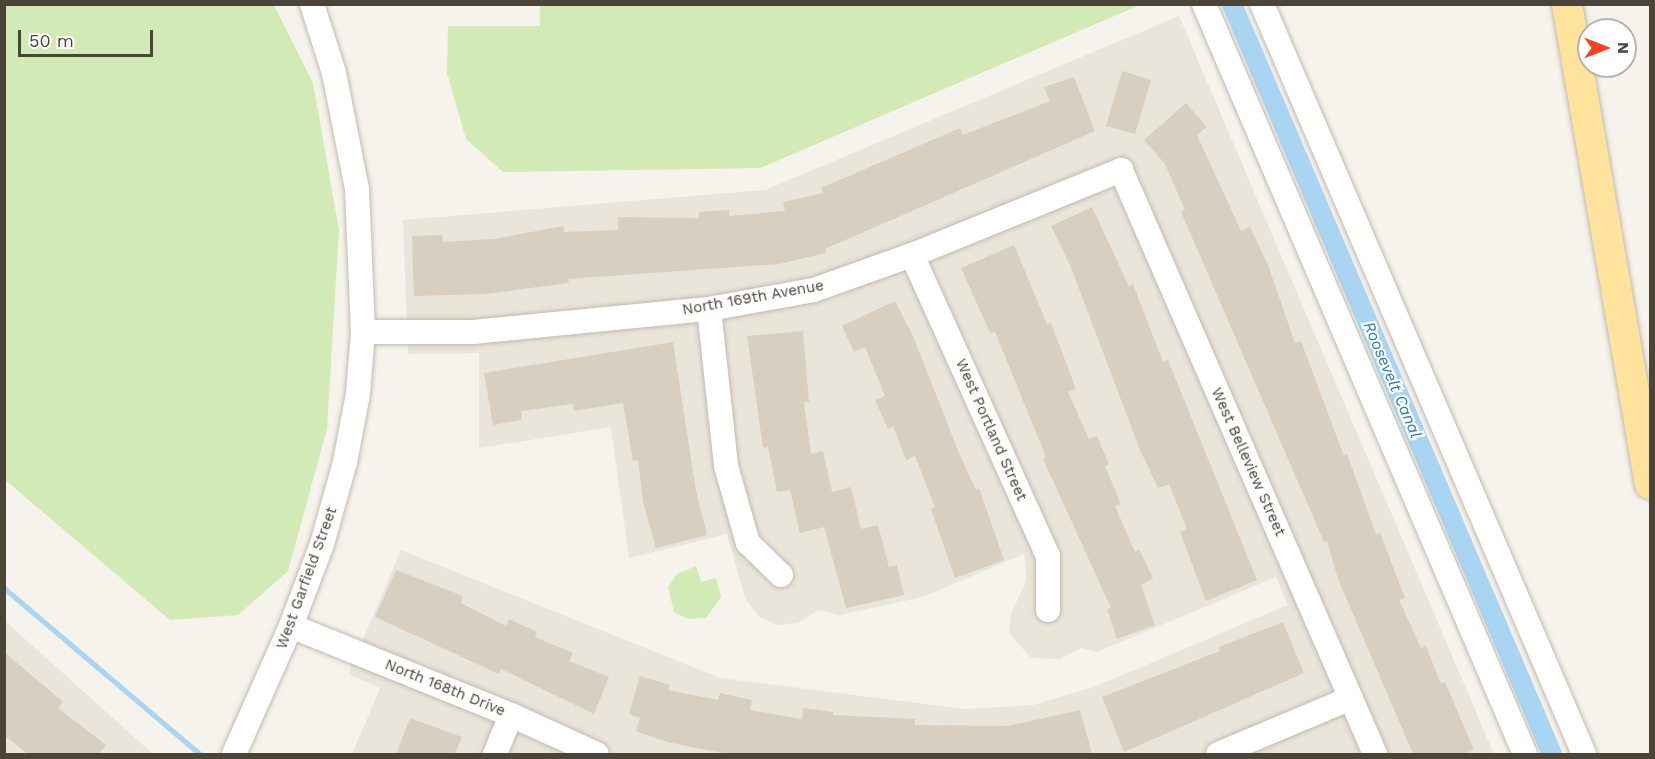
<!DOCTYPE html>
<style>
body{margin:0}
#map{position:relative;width:1655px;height:759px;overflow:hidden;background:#f6f3ec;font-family:"Work Sans",sans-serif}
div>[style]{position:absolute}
.residential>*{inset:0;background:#eae5da}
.green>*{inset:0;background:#d2eab5}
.stream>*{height:5px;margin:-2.5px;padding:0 2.5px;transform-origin:2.5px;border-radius:2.5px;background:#a9d4f2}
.canal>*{height:20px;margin:-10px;padding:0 10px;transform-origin:10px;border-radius:10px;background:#a9d4f2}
.building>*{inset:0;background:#d8cfc1}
.roads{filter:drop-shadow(0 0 2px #c2bbae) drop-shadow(0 0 2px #c2bbae)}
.minor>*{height:24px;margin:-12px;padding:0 12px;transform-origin:12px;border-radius:12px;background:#fff}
.major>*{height:30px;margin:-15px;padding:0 15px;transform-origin:15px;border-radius:15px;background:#ffe39c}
span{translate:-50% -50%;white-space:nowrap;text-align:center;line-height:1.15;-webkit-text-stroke:4.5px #fff;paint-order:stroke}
.street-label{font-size:15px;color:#4b4439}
.water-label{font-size:16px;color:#2e7ab2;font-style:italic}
.frame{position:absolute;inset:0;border:6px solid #4b4439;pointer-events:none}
.north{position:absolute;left:1577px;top:18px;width:60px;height:60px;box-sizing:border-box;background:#fff;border:2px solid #b7b4b0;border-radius:50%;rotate:90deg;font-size:16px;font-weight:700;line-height:24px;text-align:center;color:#4b4439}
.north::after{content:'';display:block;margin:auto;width:21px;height:27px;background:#fc3f1d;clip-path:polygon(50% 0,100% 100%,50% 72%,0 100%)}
.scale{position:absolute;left:18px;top:30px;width:135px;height:27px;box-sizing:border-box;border:3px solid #4b4439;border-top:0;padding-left:8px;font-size:18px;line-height:21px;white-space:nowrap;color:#4b4439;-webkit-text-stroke:4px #fff;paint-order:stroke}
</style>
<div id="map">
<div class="residential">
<div style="clip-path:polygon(1179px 16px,1494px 754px,352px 754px,380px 688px,348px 674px,401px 550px,720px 678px,965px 709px,1033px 705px,1094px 687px,1288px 605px,1276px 577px,1097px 652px,1081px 648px,1060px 659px,1031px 658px,1009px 633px,1011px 614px,1027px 579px,1024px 554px,923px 597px,839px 615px,818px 610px,798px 623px,777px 625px,759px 617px,745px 598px,727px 534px,629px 558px,611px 427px,479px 448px,479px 353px,408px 354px,403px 220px,765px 190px)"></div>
<div style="clip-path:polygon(5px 621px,153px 754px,5px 754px)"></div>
</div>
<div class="green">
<div style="clip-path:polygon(5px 4px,274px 5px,313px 83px,339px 230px,327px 429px,288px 571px,238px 615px,170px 620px,5px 480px)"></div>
<div style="clip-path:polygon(540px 5px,540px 4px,1140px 5px,760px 168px,503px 172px,466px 139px,447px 73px,448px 26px,540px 26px)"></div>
<div style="clip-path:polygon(696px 566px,701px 582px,716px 578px,721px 597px,706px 618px,688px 619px,674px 612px,668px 587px,677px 574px)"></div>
</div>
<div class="stream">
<div style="left:4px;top:588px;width:257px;rotate:40.3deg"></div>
</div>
<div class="canal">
<div style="left:1232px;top:4px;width:815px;rotate:66.89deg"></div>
</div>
<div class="building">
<div style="clip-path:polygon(1122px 71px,1151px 80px,1135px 134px,1106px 126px)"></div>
<div style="clip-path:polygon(1074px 77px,1095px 131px,825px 249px,826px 253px,779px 264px,568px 279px,569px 283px,486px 294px,414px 296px,412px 236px,442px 235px,443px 242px,493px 239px,564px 226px,564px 232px,618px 230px,618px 217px,699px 218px,699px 212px,729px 210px,729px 216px,785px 211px,783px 202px,823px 193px,821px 188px,960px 128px,963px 135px,1050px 101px,1044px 87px)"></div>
<div style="clip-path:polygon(1186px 103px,1207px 127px,1197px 135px,1241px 231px,1250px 227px,1268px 265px,1295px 343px,1301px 341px,1344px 456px,1347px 454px,1376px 534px,1380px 533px,1405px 598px,1399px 600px,1421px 648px,1426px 646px,1441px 684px,1445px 682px,1474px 750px,1462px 754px,1413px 754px,1338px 579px,1327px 541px,1324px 542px,1181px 212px,1185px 210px,1165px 164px,1144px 140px)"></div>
<div style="clip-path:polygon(1092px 207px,1129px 286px,1133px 284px,1163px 362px,1168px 360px,1257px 580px,1206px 601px,1180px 532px,1187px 529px,1169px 484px,1158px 488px,1140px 450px,1070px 265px,1051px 226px)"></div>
<div style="clip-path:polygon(1014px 245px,1047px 324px,1051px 323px,1076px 389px,1068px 392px,1089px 439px,1097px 436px,1109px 464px,1105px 466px,1121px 504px,1115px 506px,1135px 552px,1139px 549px,1153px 578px,1141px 585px,1155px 625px,1117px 639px,1107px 609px,1111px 608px,1043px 459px,1046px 457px,995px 332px,990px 333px,961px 268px)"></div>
<div style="clip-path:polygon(895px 301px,913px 336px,959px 453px,976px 490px,979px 488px,1004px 560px,955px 578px,931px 509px,935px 507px,915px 456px,906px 460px,893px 426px,888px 429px,875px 400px,885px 396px,865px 347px,854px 352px,842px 326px)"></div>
<div style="clip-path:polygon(803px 331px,809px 402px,804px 402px,811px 454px,823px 451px,832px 492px,851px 487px,861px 529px,878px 525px,889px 567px,897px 565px,904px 595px,846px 608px,824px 527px,800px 533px,790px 490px,777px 492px,768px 447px,763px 448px,747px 336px)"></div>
<div style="clip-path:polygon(673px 342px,696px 491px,707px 535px,656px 548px,643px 502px,638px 460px,633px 461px,623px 403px,574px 411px,573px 404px,521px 411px,522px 420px,493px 425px,484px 373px)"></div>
<div style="clip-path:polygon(396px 570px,463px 596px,461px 603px,506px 626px,509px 619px,537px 632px,535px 637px,573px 653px,569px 661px,609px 677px,594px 714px,501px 669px,499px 674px,375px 617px)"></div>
<div style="clip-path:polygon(1283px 622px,1304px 673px,1124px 752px,1102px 697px,1220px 651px,1219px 647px)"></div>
<div style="clip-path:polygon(4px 652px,63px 702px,58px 708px,106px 745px,98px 754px,28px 754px,4px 735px)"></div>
<div style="clip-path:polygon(640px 676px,670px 685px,668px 690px,718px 700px,720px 693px,752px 700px,750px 710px,802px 719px,803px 708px,833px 712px,833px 715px,915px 719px,915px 725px,1008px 726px,1080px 710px,1092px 754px,727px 754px,667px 742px,636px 731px,640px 718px,629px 714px)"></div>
<div style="clip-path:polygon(410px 718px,462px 737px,455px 754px,396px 754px)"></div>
</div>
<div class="roads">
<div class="minor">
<div style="left:1204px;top:4px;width:816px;rotate:66.83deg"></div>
<div style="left:1262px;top:4px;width:816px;rotate:66.76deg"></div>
<div style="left:912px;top:255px;width:330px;rotate:65.7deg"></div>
<div style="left:1048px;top:556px;width:54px;rotate:90deg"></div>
<div style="left:709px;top:309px;width:158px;rotate:83.8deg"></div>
<div style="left:726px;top:466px;width:80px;rotate:74.1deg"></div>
<div style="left:748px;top:543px;width:46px;rotate:44.1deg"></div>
<div style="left:363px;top:332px;width:110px"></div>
<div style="left:473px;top:332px;width:237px;rotate:-5.6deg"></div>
<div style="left:709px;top:309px;width:107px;rotate:-10.3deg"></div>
<div style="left:814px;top:290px;width:104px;rotate:-19.7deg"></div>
<div style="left:912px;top:255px;width:226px;rotate:-22.1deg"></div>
<div style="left:1121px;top:170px;width:637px;rotate:66.49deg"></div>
<div style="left:291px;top:626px;width:237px;rotate:22deg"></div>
<div style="left:511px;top:715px;width:94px;rotate:24.4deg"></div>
<div style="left:234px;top:754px;width:140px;rotate:-66deg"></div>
<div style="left:291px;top:626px;width:88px;rotate:-69.3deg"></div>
<div style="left:322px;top:544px;width:85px;rotate:-74.3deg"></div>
<div style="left:345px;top:462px;width:69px;rotate:-79.2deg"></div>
<div style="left:358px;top:394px;width:62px;rotate:-85.4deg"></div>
<div style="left:363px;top:332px;width:143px;rotate:-92.4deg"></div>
<div style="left:357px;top:189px;width:118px;rotate:-101.2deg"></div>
<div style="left:334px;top:73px;width:72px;rotate:-107.7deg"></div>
<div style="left:495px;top:754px;width:42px;rotate:-67.7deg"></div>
<div style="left:1218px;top:754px;width:144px;rotate:-22.8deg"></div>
</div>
<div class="major">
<div style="left:1567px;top:4px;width:487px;rotate:80.2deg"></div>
</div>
</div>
<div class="street-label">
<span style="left:753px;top:298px;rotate:-10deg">North 169th Avenue</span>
<span style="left:991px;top:430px;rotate:66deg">West Portland Street</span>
<span style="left:1248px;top:462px;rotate:66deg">West Belleview Street</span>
<span style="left:307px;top:578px;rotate:-70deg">West Garfield Street</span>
<span style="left:445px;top:688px;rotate:22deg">North 168th Drive</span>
</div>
<div class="water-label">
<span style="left:1392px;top:380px;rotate:67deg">Roosevelt Canal</span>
</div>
<div class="frame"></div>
<div class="north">N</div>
<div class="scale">50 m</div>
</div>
